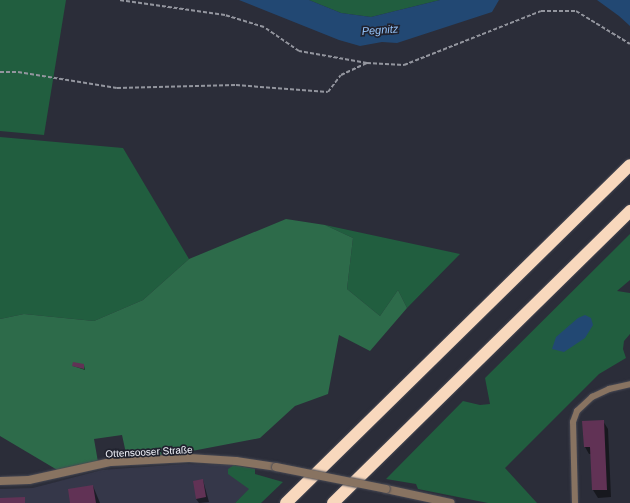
<!DOCTYPE html>
<meta charset="utf-8">
<style>
body{margin:0}
#map{position:relative;width:630px;height:503px;overflow:hidden;background:#2b2d39;font-family:Helvetica,sans-serif}
div>[style]{position:absolute}
.built>*{inset:0;background:#353749}
.green>*{inset:0;background:#215e3f}
.forest>*{inset:0;background:#2d6b4a}
.water>*{inset:0;background:#224873}
.shadow>*{inset:0;background:#0007}
.building>*{inset:0;background:#613255}
.path>*{height:2px;margin-top:-1px;transform-origin:0;background:repeating-linear-gradient(90deg,#93959e 0 4px,transparent 0 6px)}
.roads{filter:drop-shadow(0 0 1px #474954) drop-shadow(0 0 1px #474954)}
.service>*{height:6px;margin:-3px;padding:0 3px;transform-origin:3px;border-radius:3px;background:#887361}
.minor>*{height:8px;margin:-4px;padding:0 4px;transform-origin:4px;border-radius:4px;background:#887361}
.motorway>*{height:12px;margin:-6px;padding:0 6px;transform-origin:6px;border-radius:6px;background:#f8d8bd}
.bridges{filter:drop-shadow(0 0 1px #474954) drop-shadow(0 0 1px #474954)}
.minor-bridge>*{height:8px;margin:-4px;padding:0 4px;transform-origin:4px;border-radius:4px;background:#887361}
span{translate:-50% -50%;white-space:nowrap;text-align:center;line-height:1.15;-webkit-text-stroke:3.5px #21232f;paint-order:stroke}
.street-label{font-size:10px;color:#f3f4fc}
.water-label{font-size:11px;color:#94c3f9;font-style:italic}
</style>
<div id="map">
<div class="built">
<div style="clip-path:polygon(185px 464px,234px 465px,250px 489px,235px 503px,0 503px,0 489px,33px 488px,102px 470px)"></div>
</div>
<div class="green">
<div style="clip-path:polygon(0 0,66px 0,44px 135px,0 131px)"></div>
<div style="clip-path:polygon(309px 0,440px 0,371px 17px,341px 13px)"></div>
<div style="clip-path:polygon(0 137px,123px 148px,189px 259px,143px 300px,94px 321px,24px 314px,0 319px)"></div>
<div style="clip-path:polygon(325px 225px,460px 254px,407px 308px,398px 290px,380px 316px,347px 289px,353px 238px)"></div>
<div style="clip-path:polygon(630px 234px,630px 280px,617px 291px,630px 293px,630px 334px,624px 341px,623px 349px,626px 358px,599px 374px,505px 468px,537px 503px,488px 503px,418px 489px,416px 484px,386px 479px,463px 401px,480px 405px,490px 404px,485px 378px)"></div>
<div style="clip-path:polygon(234px 465px,255px 469px,255px 474px,283px 482px,261px 503px,235px 503px,249px 489px,228px 474px,228px 469px)"></div>
</div>
<div class="forest">
<div style="clip-path:polygon(286px 219px,325px 225px,353px 238px,347px 289px,380px 316px,398px 290px,407px 308px,370px 351px,339px 335px,328px 394px,295px 406px,260px 438px,171px 455px,127px 458px,122px 435px,94px 439px,98px 462px,59px 471px,0 436px,0 319px,24px 314px,94px 321px,143px 300px,189px 259px)"></div>
</div>
<div class="water">
<div style="clip-path:polygon(239px 0,309px 0,341px 13px,371px 17px,440px 0,499px 0,492px 12px,397px 43px,382px 42px,360px 46px,339px 40px)"></div>
<div style="clip-path:polygon(597px 0,630px 0,630px 26px,619px 16px)"></div>
<div style="clip-path:polygon(585px 315px,591px 318px,593px 325px,585px 338px,564px 352px,552px 349px,556px 337px,578px 318px)"></div>
</div>
<div class="shadow">
<div style="clip-path:polygon(84px 365px,85px 370px,73px 366px)"></div>
<div style="clip-path:polygon(603px 421px,608px 429px,611px 497px,598px 498px,593px 490px,592px 454px,589px 454px,585px 447px)"></div>
<div style="clip-path:polygon(203px 480px,209px 502px,199px 503px,196px 499px)"></div>
<div style="clip-path:polygon(93px 486px,100px 503px,71px 503px)"></div>
</div>
<div class="building">
<div style="clip-path:polygon(73px 362px,84px 364px,84px 369px,72px 366px)"></div>
<div style="clip-path:polygon(604px 420px,607px 490px,592px 490px,590px 447px,584px 447px,582px 421px)"></div>
<div style="clip-path:polygon(203px 479px,206px 497px,196px 499px,193px 481px)"></div>
<div style="clip-path:polygon(93px 485px,96px 503px,70px 503px,68px 489px)"></div>
<div style="clip-path:polygon(25px 497px,25px 503px,0 503px,0 498px)"></div>
</div>
<div class="path">
<div style="left:367px;top:63px;width:37px;rotate:3deg"></div>
<div style="left:404px;top:65px;width:147px;rotate:-21.5deg"></div>
<div style="left:541px;top:11px;width:35px"></div>
<div style="left:576px;top:11px;width:63px;rotate:31.4deg"></div>
<div style="left:0;top:72px;width:18px"></div>
<div style="left:18px;top:72px;width:100px;rotate:9.2deg"></div>
<div style="left:117px;top:88px;width:119px;rotate:-1.4deg"></div>
<div style="left:236px;top:85px;width:92px;rotate:4.4deg"></div>
<div style="left:328px;top:92px;width:21px;rotate:-53deg"></div>
<div style="left:341px;top:75px;width:29px;rotate:-25deg"></div>
<div style="left:367px;top:63px;width:69px;rotate:-170deg"></div>
<div style="left:299px;top:51px;width:42px;rotate:-145.6deg"></div>
<div style="left:264px;top:27px;width:41px;rotate:-162.9deg"></div>
<div style="left:225px;top:15px;width:107px;rotate:-171.9deg"></div>
</div>
<div class="roads">
<div class="service">
<div style="left:575px;top:503px;width:81px;rotate:-91.4deg"></div>
<div style="left:573px;top:422px;width:12px;rotate:-70deg"></div>
<div style="left:577px;top:411px;width:21px;rotate:-43deg"></div>
<div style="left:592px;top:397px;width:19px;rotate:-25deg"></div>
<div style="left:609px;top:389px;width:22px;rotate:-13deg"></div>
</div>
<div class="minor">
<div style="left:0;top:481px;width:29px;rotate:-2deg"></div>
<div style="left:29px;top:480px;width:84px;rotate:-12.4deg"></div>
<div style="left:111px;top:462px;width:78px;rotate:-2.9deg"></div>
<div style="left:189px;top:458px;width:47px;rotate:3.7deg"></div>
<div style="left:236px;top:461px;width:40px;rotate:8.5deg"></div>
<div style="left:386px;top:489px;width:66px;rotate:12.2deg"></div>
</div>
<div class="motorway">
<div style="left:286px;top:503px;width:482px;rotate:-44.5deg"></div>
<div style="left:333px;top:503px;width:417px;rotate:-44.5deg"></div>
</div>
</div>
<div class="bridges">
<div class="minor-bridge">
<div style="left:276px;top:467px;width:112px;rotate:11.3deg"></div>
</div>
</div>
<div class="street-label">
<span style="left:149px;top:452px;rotate:-3deg">Ottensooser Straße</span>
</div>
<div class="water-label">
<span style="left:380px;top:30px;rotate:-4deg">Pegnitz</span>
</div>
</div>
